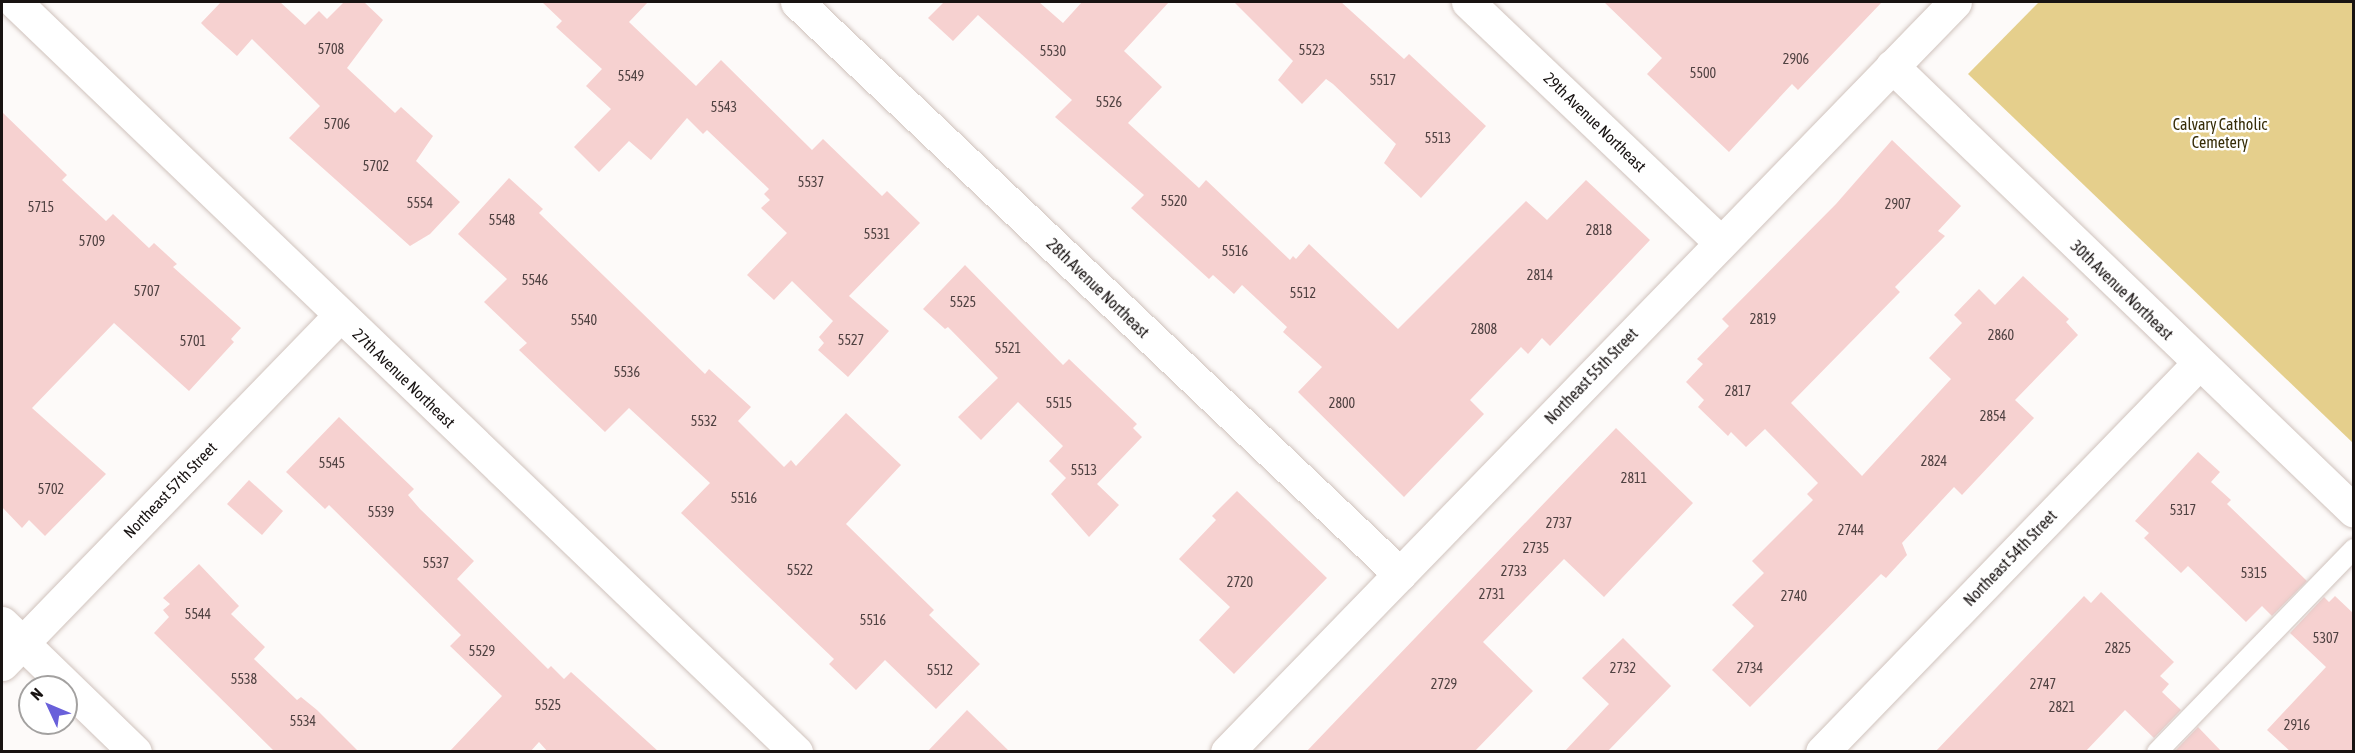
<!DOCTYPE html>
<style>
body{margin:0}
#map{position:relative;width:2355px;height:753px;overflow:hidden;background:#fdfaf9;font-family:"Asap Condensed",sans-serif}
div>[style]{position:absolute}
.green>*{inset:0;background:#e5cf8c}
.building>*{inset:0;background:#f6d1d0}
.roads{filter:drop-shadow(0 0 2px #d0c3bd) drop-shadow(0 0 2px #d0c3bd)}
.service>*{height:20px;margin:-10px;padding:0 10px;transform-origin:10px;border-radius:10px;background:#fff}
.minor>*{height:33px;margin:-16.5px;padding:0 16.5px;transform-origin:16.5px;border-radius:16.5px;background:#fff}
.secondary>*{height:33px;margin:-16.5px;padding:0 16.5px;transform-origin:16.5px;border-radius:16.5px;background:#fff}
span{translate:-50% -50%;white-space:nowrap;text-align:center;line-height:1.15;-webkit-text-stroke:5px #fff;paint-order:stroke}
.number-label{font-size:14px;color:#504242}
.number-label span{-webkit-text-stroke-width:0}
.street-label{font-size:16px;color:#181312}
.park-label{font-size:16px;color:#372d08}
.frame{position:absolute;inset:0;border:3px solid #181312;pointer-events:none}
.north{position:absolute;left:18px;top:675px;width:60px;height:60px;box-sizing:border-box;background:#fff;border:2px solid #a3a1a0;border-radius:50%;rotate:314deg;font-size:16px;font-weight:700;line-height:24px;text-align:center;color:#181312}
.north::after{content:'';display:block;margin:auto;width:21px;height:27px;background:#6960da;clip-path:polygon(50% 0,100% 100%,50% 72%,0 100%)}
</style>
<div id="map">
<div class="green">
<div style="clip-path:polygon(2039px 2px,2353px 2px,2353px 443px,1968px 74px)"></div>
</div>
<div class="building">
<div style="clip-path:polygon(221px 2px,280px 2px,305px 25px,319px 11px,327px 19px,344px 2px,364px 2px,383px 20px,347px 68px,395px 113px,401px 107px,433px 136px,416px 161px,460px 202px,430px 234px,410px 246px,289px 138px,320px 106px,252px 39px,237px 56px,207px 29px,201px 23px)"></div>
<div style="clip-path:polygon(542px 2px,648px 2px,629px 22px,696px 86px,721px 60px,812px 150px,823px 139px,882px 196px,887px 191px,920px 223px,849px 296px,889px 331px,848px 377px,818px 350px,824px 343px,819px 337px,833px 321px,792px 281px,774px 300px,747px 275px,787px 233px,761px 208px,770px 200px,764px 194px,769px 189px,707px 130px,703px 134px,687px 118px,651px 160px,629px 141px,599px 172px,574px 147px,611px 109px,586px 86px,602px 69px,556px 27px,562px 21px)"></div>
<div style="clip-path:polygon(944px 2px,1039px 2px,1063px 23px,1082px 2px,1169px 2px,1124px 51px,1162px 87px,1128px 123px,1199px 188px,1206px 180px,1290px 260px,1293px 256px,1296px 259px,1309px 244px,1398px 329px,1526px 201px,1547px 220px,1586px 180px,1650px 240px,1550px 346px,1542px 338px,1528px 354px,1521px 347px,1470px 400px,1484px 414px,1404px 497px,1298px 392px,1322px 367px,1283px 332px,1287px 327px,1242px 285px,1234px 294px,1213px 275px,1209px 279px,1131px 208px,1144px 195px,1055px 117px,1072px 100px,978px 15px,953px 41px,928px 18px)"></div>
<div style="clip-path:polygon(1234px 2px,1341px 2px,1404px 59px,1409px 54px,1486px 126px,1421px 198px,1384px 163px,1396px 144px,1333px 84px,1326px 79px,1302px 104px,1278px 80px,1293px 61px)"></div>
<div style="clip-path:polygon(1604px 2px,1882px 2px,1798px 90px,1792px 84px,1729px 152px,1647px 74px,1662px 58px)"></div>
<div style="clip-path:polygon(2px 112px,67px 175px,62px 180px,106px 221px,113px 214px,149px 248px,154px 243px,177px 264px,173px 267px,241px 328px,231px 339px,234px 342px,189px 391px,114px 323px,32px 408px,106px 474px,45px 536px,29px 520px,22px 528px,2px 507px)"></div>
<div style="clip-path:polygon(1892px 140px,1961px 206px,1938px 231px,1945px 236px,1895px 287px,1900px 292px,1791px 403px,1862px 476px,1951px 379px,1929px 358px,1962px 323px,1954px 315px,1979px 289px,1995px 305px,2023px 276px,2069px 319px,2066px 322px,2078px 335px,2015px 400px,2034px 418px,1962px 495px,1954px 487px,1902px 543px,1907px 555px,1886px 578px,1881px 574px,1750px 707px,1712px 670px,1754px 626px,1732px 605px,1764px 573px,1752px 561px,1813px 500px,1807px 494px,1818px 483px,1765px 429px,1746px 447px,1731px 432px,1728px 436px,1698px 407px,1704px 400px,1686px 382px,1703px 364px,1697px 359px,1729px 326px,1722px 319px,1836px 204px)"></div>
<div style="clip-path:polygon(509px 178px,543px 209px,539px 213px,705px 374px,709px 369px,751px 407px,738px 421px,784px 467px,791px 460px,796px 466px,846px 413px,901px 465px,846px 524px,934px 610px,929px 615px,980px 664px,936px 709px,885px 660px,856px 690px,829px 664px,834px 659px,681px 513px,710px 483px,629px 408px,605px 432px,519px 350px,527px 343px,484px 302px,507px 279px,458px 234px)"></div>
<div style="clip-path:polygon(965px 265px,1063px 365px,1069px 359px,1137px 424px,1133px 428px,1142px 437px,1097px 484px,1119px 505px,1089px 537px,1051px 494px,1066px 478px,1049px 461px,1063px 446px,1018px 402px,981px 440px,958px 417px,998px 378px,948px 327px,945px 329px,923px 309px)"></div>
<div style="clip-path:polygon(339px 417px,414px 489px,408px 495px,420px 509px,474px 561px,457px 579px,548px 669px,551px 666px,564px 679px,571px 672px,659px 752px,548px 752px,539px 742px,530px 752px,449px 752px,502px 696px,450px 646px,461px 635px,329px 505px,325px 509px,286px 472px)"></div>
<div style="clip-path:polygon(1616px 428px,1693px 503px,1604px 597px,1564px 559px,1483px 642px,1533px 691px,1474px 752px,1306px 752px)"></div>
<div style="clip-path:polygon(2198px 452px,2220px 472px,2211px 482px,2231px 500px,2227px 504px,2307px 581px,2272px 616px,2262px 606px,2246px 622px,2188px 566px,2181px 573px,2144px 538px,2149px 533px,2135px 521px)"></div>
<div style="clip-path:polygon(249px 480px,283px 511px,262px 535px,227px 504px)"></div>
<div style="clip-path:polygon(1237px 491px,1327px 578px,1234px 674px,1199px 640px,1230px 607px,1179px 559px,1216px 520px,1212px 516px)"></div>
<div style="clip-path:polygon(199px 564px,239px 606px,231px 614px,265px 647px,254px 659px,297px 700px,301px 697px,317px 710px,359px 752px,275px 752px,154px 633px,169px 617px,163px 610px,170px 604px,163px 598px)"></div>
<div style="clip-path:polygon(2101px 592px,2174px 662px,2160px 676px,2169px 684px,2162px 692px,2181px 710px,2154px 738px,2125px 710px,2085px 752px,1935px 752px,2084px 596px,2091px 603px)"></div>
<div style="clip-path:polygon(2335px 596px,2354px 614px,2354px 752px,2291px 752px,2267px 730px,2326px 667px,2290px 633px,2324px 597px,2329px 602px)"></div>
<div style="clip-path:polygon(1623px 638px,1671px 686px,1607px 752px,1564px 752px,1609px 704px,1582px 678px)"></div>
<div style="clip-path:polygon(967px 710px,1010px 752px,927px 752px)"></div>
<div style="clip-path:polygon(2198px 727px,2222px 752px,2174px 752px)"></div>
</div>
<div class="roads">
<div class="service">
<div style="left:2157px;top:752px;width:283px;rotate:-45.9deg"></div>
</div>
<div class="minor">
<div style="left:15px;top:2px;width:1083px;rotate:43.84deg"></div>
<div style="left:797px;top:2px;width:831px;rotate:43.49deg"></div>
<div style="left:1468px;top:2px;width:349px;rotate:43.6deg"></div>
<div style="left:1892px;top:66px;width:641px;rotate:43.93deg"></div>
<div style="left:2px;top:623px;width:185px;rotate:44.1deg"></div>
<div style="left:2px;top:664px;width:484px;rotate:-45.9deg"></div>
<div style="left:1822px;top:752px;width:540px;rotate:-45.9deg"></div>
</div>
<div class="secondary">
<div style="left:1227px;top:752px;width:1045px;rotate:-45.85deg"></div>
</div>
</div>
<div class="number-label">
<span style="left:331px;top:49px">5708</span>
<span style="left:1312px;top:50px">5523</span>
<span style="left:1053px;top:51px">5530</span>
<span style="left:1796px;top:59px">2906</span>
<span style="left:1703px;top:73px">5500</span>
<span style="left:631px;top:76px">5549</span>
<span style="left:1383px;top:80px">5517</span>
<span style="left:1109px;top:102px">5526</span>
<span style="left:724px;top:107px">5543</span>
<span style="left:337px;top:124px">5706</span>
<span style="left:1438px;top:138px">5513</span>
<span style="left:376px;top:166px">5702</span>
<span style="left:811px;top:182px">5537</span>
<span style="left:1174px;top:201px">5520</span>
<span style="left:420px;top:203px">5554</span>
<span style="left:1898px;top:204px">2907</span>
<span style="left:41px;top:207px">5715</span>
<span style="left:502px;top:220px">5548</span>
<span style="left:1599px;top:230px">2818</span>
<span style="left:877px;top:234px">5531</span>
<span style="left:92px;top:241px">5709</span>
<span style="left:1235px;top:251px">5516</span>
<span style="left:1540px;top:275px">2814</span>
<span style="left:535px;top:280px">5546</span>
<span style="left:147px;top:291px">5707</span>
<span style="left:1303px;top:293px">5512</span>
<span style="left:963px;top:302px">5525</span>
<span style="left:1763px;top:319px">2819</span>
<span style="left:584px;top:320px">5540</span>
<span style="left:1484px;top:329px">2808</span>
<span style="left:2001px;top:335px">2860</span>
<span style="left:851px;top:340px">5527</span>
<span style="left:193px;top:341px">5701</span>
<span style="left:1008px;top:348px">5521</span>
<span style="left:627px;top:372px">5536</span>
<span style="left:1738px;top:391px">2817</span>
<span style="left:1059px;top:403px">5515</span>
<span style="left:1342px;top:403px">2800</span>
<span style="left:1993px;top:416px">2854</span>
<span style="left:704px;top:421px">5532</span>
<span style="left:1934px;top:461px">2824</span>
<span style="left:332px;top:463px">5545</span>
<span style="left:1084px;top:470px">5513</span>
<span style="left:1634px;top:478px">2811</span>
<span style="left:51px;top:489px">5702</span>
<span style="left:744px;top:498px">5516</span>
<span style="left:2183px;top:510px">5317</span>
<span style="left:381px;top:512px">5539</span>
<span style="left:1559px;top:523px">2737</span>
<span style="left:1851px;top:530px">2744</span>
<span style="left:1536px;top:548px">2735</span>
<span style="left:436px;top:563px">5537</span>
<span style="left:800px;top:570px">5522</span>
<span style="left:1514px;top:571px">2733</span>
<span style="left:2254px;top:573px">5315</span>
<span style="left:1240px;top:582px">2720</span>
<span style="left:1492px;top:594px">2731</span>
<span style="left:1794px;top:596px">2740</span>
<span style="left:198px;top:614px">5544</span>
<span style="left:873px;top:620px">5516</span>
<span style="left:2326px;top:638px">5307</span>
<span style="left:2118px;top:648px">2825</span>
<span style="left:482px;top:651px">5529</span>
<span style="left:1623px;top:668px">2732</span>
<span style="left:1750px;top:668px">2734</span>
<span style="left:940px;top:670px">5512</span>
<span style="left:244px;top:679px">5538</span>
<span style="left:1444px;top:684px">2729</span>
<span style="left:2043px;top:684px">2747</span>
<span style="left:548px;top:705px">5525</span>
<span style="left:2062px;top:707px">2821</span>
<span style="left:303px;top:721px">5534</span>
<span style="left:2297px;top:725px">2916</span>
</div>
<div class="street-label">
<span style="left:1595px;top:122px;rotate:44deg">29th Avenue Northeast</span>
<span style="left:1098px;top:288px;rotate:44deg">28th Avenue Northeast</span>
<span style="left:2122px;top:290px;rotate:44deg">30th Avenue Northeast</span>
<span style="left:1591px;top:376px;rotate:-46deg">Northeast 55th Street</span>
<span style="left:404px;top:378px;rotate:44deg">27th Avenue Northeast</span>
<span style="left:170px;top:490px;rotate:-46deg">Northeast 57th Street</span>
<span style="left:2010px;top:558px;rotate:-46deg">Northeast 54th Street</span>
</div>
<div class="park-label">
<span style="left:2220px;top:133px">Calvary Catholic<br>Cemetery</span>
</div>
<div class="frame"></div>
<div class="north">N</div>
</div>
